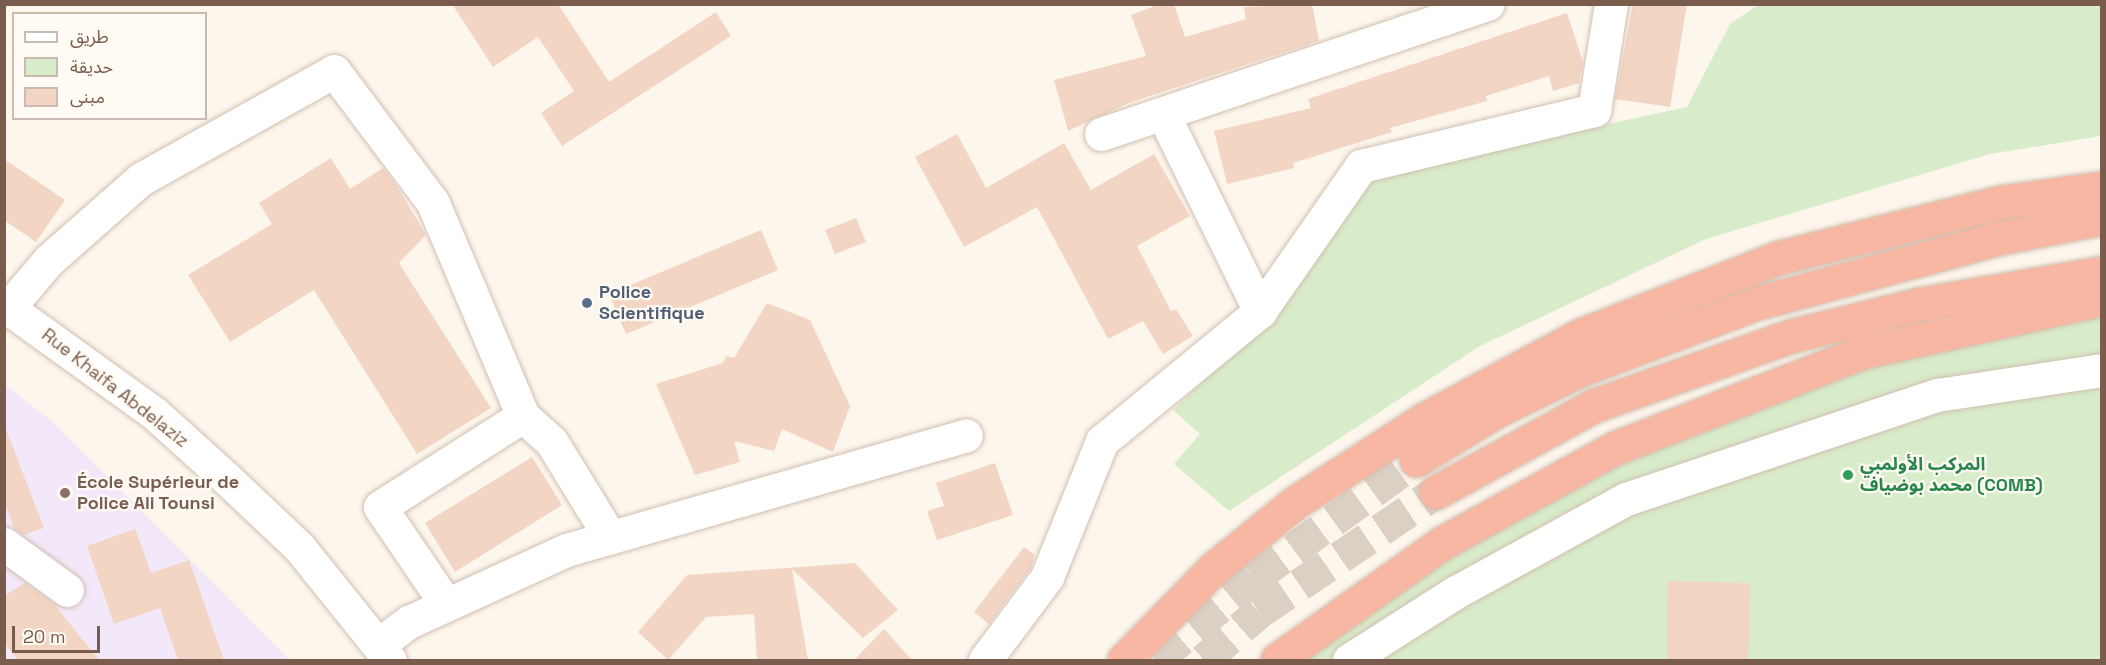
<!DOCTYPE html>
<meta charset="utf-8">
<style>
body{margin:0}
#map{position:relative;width:2106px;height:665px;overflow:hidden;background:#fdf6ec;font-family:"Space Grotesk","Noto Sans Arabic",sans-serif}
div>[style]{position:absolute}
.education>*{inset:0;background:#f3e8fa}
.green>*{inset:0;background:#d8ecc9}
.building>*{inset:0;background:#f3d5c3}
.highway-tunnel>*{height:33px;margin-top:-16.5px;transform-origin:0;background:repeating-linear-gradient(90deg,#dcd0c4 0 33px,transparent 0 49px)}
.roads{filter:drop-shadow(0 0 2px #d1beb0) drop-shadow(0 0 2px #d1beb0)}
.minor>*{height:33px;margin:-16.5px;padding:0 16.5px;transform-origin:16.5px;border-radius:16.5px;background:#fff}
.highway>*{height:33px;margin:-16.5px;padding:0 16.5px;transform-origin:16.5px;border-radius:16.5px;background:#f7b7a3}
.dots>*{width:16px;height:16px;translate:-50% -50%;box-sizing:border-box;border:3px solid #fffaf3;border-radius:50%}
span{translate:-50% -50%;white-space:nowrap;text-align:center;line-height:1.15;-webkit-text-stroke:4.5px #fffaf3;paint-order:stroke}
.service-label{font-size:18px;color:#4e5e75;font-weight:700}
.left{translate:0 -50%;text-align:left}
.street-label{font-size:18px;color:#7a5c4d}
.leisure-label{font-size:18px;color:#27864d;font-weight:700}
.education-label{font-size:18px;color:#785e54;font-weight:700}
.frame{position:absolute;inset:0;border:6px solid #7a5c4d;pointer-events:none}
.legend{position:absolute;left:12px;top:12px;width:195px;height:108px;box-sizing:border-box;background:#fffaf3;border:2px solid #cabbb1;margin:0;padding:8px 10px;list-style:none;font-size:18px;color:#7a5c4d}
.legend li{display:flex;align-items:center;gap:12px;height:30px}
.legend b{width:30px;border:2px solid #cabbb1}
.scale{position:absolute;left:12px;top:626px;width:88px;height:27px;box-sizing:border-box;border:3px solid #7a5c4d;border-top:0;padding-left:8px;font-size:18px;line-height:21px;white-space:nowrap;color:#7a5c4d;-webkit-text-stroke:4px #fffaf3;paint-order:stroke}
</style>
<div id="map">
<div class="education">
<div style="clip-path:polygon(4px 384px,53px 422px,290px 660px,5px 660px)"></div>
</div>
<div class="green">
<div style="clip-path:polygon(1758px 5px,2101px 5px,2101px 136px,1990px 154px,1706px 239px,1480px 346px,1229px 511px,1174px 464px,1200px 434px,1173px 410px,1277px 309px,1364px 177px,1687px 107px,1730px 24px)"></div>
<div style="clip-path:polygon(2101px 316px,2101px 660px,1299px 660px,1484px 533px,1630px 458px,1843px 374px,1977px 340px)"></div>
</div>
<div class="building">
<div style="clip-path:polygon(452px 4px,558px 4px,609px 82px,716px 12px,731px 36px,562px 146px,541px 113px,574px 91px,538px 37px,493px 67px)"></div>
<div style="clip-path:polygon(1160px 4px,1174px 4px,1185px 37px,1246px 19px,1244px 7px,1312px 4px,1319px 41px,1131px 102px,1068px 131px,1054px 80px,1146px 56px,1131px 15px)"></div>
<div style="clip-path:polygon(1633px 4px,1687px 4px,1670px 107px,1615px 99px)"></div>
<div style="clip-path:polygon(1567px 13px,1583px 62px,1579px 83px,1553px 91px,1549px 76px,1486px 96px,1487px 101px,1390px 128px,1392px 132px,1293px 163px,1294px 168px,1227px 184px,1214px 131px,1311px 108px,1308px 99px)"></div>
<div style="clip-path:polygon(957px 134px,986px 188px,1064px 143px,1091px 190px,1154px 154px,1190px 216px,1137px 246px,1171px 311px,1176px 309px,1193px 336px,1163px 354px,1143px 321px,1108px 339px,1037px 207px,964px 247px,915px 157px)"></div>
<div style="clip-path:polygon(331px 158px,350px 189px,383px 168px,398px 188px,426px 235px,399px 263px,491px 408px,417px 454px,314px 290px,230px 342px,188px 275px,272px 224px,259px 203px)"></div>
<div style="clip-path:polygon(4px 159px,65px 200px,36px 242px,4px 220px)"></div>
<div style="clip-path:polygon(856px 218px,866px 242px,835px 254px,825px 230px)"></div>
<div style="clip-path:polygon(761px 230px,778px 270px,626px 334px,609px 294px)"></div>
<div style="clip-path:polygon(767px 303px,810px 320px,850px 406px,833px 452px,782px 429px,774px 451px,734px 441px,740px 462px,695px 475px,656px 384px,723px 363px,726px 356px,734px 358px)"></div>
<div style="clip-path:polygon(4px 424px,44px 528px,23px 535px,14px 528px,4px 501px)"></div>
<div style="clip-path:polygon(532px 457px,562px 505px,455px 572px,425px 523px)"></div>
<div style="clip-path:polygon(995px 463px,1013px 515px,937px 540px,927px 511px,944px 506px,936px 483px)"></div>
<div style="clip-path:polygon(135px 529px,151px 573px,189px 560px,224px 660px,178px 660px,160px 608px,114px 624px,87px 546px)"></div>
<div style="clip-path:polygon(1024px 547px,1035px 555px,1031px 568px,989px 624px,974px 612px)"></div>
<div style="clip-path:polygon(855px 563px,898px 610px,863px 638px,792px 569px,808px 660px,757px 660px,754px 614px,706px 617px,668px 660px,638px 632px,687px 575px)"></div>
<div style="clip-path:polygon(1668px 581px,1750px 583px,1748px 660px,1667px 660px)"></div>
<div style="clip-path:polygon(25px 583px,54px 604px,99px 660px,18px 660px,4px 643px,4px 596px)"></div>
<div style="clip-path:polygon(884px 629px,912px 660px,854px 660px)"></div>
</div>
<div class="highway-tunnel">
<div style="left:1156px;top:660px;width:128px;rotate:-39.9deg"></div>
<div style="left:1254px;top:578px;width:200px;rotate:-36.1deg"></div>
<div style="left:1204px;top:660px;width:73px;rotate:-41.1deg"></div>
<div style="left:1259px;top:612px;width:214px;rotate:-34.1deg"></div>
</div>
<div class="roads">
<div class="minor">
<div style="left:1163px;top:114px;width:220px;rotate:63.8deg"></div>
<div style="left:1101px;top:134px;width:408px;rotate:-18.6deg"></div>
<div style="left:4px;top:305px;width:185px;rotate:35.8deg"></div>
<div style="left:154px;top:413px;width:97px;rotate:42.1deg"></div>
<div style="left:226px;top:478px;width:100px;rotate:43.4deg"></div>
<div style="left:299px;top:547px;width:145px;rotate:51.2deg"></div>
<div style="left:8px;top:308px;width:63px;rotate:-49.5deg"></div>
<div style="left:49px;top:260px;width:123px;rotate:-41.4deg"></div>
<div style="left:141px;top:179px;width:221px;rotate:-29.2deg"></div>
<div style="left:334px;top:71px;width:165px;rotate:53.1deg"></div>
<div style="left:433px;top:203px;width:231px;rotate:67.1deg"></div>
<div style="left:523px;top:416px;width:38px;rotate:42deg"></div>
<div style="left:551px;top:441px;width:113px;rotate:58.4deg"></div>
<div style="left:4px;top:544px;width:78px;rotate:36.1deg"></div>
<div style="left:446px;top:604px;width:117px;rotate:-124.2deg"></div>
<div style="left:380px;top:507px;width:169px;rotate:-32.5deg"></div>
<div style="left:378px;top:645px;width:39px;rotate:-37deg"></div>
<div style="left:409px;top:622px;width:173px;rotate:-24.6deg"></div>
<div style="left:566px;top:550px;width:416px;rotate:-16deg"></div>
<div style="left:985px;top:660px;width:104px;rotate:-53.2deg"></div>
<div style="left:1047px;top:577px;width:147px;rotate:-68deg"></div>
<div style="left:1102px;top:441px;width:205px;rotate:-39.4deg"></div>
<div style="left:1260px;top:311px;width:177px;rotate:-55.1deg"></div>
<div style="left:1361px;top:166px;width:240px;rotate:-13.5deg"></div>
<div style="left:1594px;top:110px;width:107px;rotate:-80.9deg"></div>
<div style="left:1349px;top:660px;width:125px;rotate:-32.5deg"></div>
<div style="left:1454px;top:593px;width:196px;rotate:-28.7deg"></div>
<div style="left:1626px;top:499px;width:328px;rotate:-18.5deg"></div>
<div style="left:1937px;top:395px;width:167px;rotate:-8.6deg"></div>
</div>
<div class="highway">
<div style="left:1416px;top:460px;width:96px;rotate:-31.4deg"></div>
<div style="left:1498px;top:410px;width:93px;rotate:-26deg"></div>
<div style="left:1582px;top:369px;width:187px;rotate:-20.7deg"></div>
<div style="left:1757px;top:303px;width:251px;rotate:-15deg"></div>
<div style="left:1999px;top:238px;width:105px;rotate:-11deg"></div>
<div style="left:1436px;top:492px;width:179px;rotate:-28.7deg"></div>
<div style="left:1593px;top:406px;width:210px;rotate:-19.5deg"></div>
<div style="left:1791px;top:336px;width:133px;rotate:-13.9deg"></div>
<div style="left:1920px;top:304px;width:185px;rotate:-9.7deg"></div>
<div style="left:1124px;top:660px;width:127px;rotate:-45.6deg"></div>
<div style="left:1213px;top:569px;width:107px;rotate:-38.9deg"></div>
<div style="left:1296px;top:502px;width:153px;rotate:-32.8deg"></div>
<div style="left:1425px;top:419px;width:177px;rotate:-28.3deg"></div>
<div style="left:1581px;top:335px;width:211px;rotate:-21.4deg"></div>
<div style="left:1777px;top:258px;width:232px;rotate:-14deg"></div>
<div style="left:2002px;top:202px;width:101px;rotate:-8deg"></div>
<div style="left:1277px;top:660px;width:202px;rotate:-35.3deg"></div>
<div style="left:1442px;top:543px;width:197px;rotate:-28.8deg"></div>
<div style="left:1615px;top:448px;width:266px;rotate:-21.2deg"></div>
<div style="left:1863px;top:352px;width:245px;rotate:-12.5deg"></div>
</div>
</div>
<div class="dots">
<div style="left:587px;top:303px;background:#5c6f8a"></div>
<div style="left:1848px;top:475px;background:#2e9e5b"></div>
<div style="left:65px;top:493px;background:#8d6e63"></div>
</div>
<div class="service-label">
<span class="left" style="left:599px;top:303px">Police<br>Scientifique</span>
</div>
<div class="street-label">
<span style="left:115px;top:388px;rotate:38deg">Rue Khaifa Abdelaziz</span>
</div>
<div class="leisure-label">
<span class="left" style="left:1860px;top:475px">المركب الأولمبي<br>محمد بوضياف (COMB)</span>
</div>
<div class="education-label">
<span class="left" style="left:77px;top:493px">École Supérieur de<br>Police Ali Tounsi</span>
</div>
<div class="frame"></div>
<ul class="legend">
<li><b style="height:8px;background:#fff"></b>طريق</li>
<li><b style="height:16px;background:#d8ecc9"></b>حديقة</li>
<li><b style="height:16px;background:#f3d5c3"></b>مبنى</li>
</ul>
<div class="scale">20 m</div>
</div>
